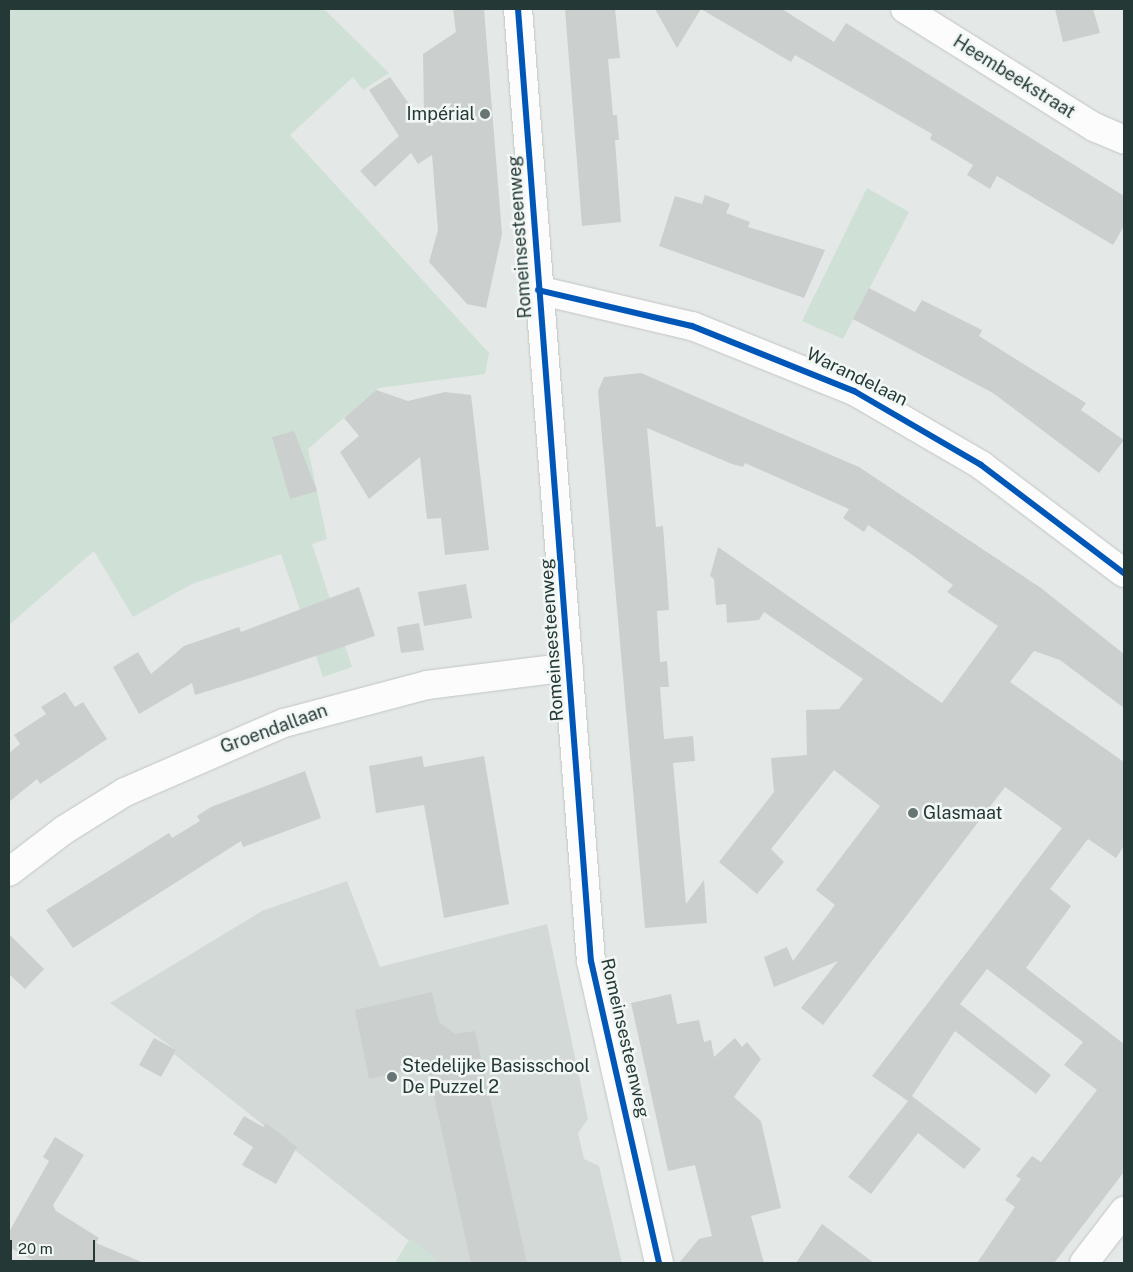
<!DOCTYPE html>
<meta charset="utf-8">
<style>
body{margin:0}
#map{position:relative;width:1133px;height:1272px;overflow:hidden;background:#e4e8e7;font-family:"Public Sans",sans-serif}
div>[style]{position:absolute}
.built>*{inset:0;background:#d3d9d7}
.green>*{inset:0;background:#cfe0d6}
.building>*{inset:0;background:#cbd0ce}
.roads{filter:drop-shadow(0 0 1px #c1c5c4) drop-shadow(0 0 1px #c1c5c4)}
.minor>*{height:28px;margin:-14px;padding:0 14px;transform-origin:14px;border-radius:14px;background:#fbfcfb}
.cycleway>*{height:6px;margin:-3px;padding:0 3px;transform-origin:3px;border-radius:3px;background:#0057b8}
.dots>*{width:14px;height:14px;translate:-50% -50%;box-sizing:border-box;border:2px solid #f2f7f5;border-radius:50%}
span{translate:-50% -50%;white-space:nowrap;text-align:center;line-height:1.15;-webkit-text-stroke:5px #f2f7f5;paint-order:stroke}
.street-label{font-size:18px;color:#243936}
.poi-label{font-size:18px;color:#243936}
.right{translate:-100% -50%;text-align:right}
.left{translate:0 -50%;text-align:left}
.frame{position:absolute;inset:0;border:10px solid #243936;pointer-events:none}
.scale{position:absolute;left:10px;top:1240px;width:85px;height:22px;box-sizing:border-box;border:2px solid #243936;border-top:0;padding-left:6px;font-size:15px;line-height:18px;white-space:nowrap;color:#243936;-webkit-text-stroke:4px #f2f7f5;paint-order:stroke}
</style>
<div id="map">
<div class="built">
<div style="clip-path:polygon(347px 881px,380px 967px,547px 924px,588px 1119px,578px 1133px,584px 1159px,599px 1166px,622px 1263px,437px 1263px,174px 1054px,176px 1050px,110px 1003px,262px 911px)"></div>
</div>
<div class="green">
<div style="clip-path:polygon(9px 9px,324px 9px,389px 73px,363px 90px,353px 77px,290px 135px,489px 353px,485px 374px,378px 388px,308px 449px,327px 539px,312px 544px,352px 667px,323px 677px,281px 554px,192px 584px,133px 617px,94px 551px,9px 625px)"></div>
<div style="clip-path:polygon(867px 188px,909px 212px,843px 339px,802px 321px)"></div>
<div style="clip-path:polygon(410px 1238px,436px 1259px,437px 1263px,395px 1263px)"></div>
</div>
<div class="building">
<div style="clip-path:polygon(453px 9px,484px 9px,502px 234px,486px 308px,467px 304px,429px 262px,438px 230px,432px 155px,418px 164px,411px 153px,375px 187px,360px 171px,399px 136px,369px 90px,390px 77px,419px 118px,424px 114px,423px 54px,456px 32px)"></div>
<div style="clip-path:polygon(565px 9px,615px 9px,620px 58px,608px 59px,613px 115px,617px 115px,619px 140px,615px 140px,621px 222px,582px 226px)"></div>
<div style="clip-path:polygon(655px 9px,701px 9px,677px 48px)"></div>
<div style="clip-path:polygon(701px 9px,782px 9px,834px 42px,846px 23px,1124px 196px,1124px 226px,1113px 245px,997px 176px,990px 189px,967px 175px,973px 165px,930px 139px,932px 134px,795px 55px,791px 62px)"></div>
<div style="clip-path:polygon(1055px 9px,1093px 9px,1100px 33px,1063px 42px)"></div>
<div style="clip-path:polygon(705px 195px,730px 204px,726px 213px,750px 222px,748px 227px,825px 250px,804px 298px,659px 246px,675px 196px,702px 204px)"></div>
<div style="clip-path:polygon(869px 288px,915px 312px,922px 300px,982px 330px,979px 336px,1086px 403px,1081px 410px,1124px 440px,1099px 473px,993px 393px,853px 319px)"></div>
<div style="clip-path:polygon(641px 373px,859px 467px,1041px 588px,1124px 654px,1124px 708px,1060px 660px,1034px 651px,1010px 682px,1124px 762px,1124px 846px,1116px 858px,1088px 839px,1050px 889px,1071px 906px,1026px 968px,1124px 1044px,1124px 1172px,1054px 1263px,977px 1263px,1015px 1207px,1005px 1200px,1021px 1179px,1016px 1176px,1032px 1156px,1041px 1162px,1097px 1090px,1064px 1065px,1083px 1042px,987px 969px,960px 1004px,1051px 1075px,1036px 1094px,955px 1031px,912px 1096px,981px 1149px,964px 1169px,918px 1133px,871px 1194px,848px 1177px,908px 1101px,872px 1076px,1062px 828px,1005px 787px,823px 1025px,801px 1008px,838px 961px,774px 987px,764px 957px,787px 947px,793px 961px,835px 905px,816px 890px,880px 806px,834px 770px,771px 849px,784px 862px,757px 894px,719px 862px,774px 792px,771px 758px,807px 755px,806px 710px,839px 709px,863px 679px,764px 612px,759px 620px,727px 623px,726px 604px,716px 605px,714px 579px,710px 576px,718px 547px,942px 703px,998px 626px,947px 592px,953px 585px,911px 554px,868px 525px,864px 532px,843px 518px,849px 509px,745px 463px,743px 467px,732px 464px,647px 428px,656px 527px,663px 526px,667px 579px,669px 610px,657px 611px,660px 662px,667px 661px,669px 687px,660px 687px,664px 739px,693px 736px,695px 761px,673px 763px,686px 904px,704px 880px,707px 923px,645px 928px,598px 391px,604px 377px)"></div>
<div style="clip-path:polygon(376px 390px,408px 401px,445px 392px,471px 395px,489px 550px,445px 555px,441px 518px,427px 519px,420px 457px,369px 499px,340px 452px,359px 436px,344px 418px)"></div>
<div style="clip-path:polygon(294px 431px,317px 491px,290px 499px,272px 437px)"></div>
<div style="clip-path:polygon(466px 584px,472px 618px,424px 626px,418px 592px)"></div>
<div style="clip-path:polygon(359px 587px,375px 636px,247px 679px,195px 695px,192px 683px,139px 714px,113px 667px,138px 652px,151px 674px,184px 646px,239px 627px,241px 632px)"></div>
<div style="clip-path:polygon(419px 623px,424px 650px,401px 653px,397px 627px)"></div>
<div style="clip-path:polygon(65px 692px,75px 707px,83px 702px,107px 739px,40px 784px,37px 779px,9px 802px,9px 753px,20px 744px,14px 735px,46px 714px,41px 707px)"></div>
<div style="clip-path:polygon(422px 756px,424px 767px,484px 756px,509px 904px,444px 918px,424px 805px,376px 813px,369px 766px)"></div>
<div style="clip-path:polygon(305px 771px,321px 818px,243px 847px,241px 841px,73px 948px,46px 910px,169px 833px,172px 838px,200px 821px,197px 816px,211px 807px)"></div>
<div style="clip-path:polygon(9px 934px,44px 969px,25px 989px,9px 974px)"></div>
<div style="clip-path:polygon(432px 992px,439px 1022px,455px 1034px,475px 1031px,527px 1263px,471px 1263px,427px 1065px,369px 1079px,355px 1010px)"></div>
<div style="clip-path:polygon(671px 994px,677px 1024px,699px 1020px,704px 1042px,711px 1040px,714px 1057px,735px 1038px,742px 1047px,747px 1042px,761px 1059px,734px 1097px,761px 1121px,781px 1208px,751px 1216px,764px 1263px,679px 1263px,699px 1239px,712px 1236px,695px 1165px,668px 1171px,631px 1003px)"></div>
<div style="clip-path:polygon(154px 1038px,176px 1050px,161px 1077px,139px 1065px)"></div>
<div style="clip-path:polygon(244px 1116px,263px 1127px,266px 1123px,297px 1147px,276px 1184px,242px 1165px,253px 1147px,233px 1134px)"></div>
<div style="clip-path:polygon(55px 1137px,84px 1155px,53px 1205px,56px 1211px,99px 1238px,96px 1243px,144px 1263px,38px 1263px,9px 1247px,9px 1232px,49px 1161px,43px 1157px)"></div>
<div style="clip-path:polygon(822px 1224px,874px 1263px,796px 1263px)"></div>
</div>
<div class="roads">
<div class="minor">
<div style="left:518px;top:9px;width:955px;rotate:85.62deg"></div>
<div style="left:591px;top:961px;width:310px;rotate:77.3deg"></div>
<div style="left:905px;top:9px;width:223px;rotate:32deg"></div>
<div style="left:1094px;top:127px;width:33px;rotate:23deg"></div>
<div style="left:538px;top:290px;width:158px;rotate:13.2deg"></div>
<div style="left:692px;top:326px;width:175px;rotate:21.9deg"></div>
<div style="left:854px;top:391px;width:147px;rotate:30.2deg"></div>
<div style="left:981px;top:465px;width:179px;rotate:37.1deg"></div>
<div style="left:9px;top:872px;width:69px;rotate:-37.4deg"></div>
<div style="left:64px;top:830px;width:72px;rotate:-31.9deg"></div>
<div style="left:125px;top:792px;width:173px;rotate:-23.5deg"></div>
<div style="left:284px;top:723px;width:148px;rotate:-14.9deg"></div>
<div style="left:427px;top:685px;width:143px;rotate:-7.2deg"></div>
<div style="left:1084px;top:1263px;width:66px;rotate:-52.4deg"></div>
</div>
</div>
<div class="cycleway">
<div style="left:518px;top:9px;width:955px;rotate:85.62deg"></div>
<div style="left:591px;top:961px;width:310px;rotate:77.3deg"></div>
<div style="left:538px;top:290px;width:158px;rotate:13.2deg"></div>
<div style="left:692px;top:326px;width:175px;rotate:21.9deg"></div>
<div style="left:854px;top:391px;width:147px;rotate:30.2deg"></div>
<div style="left:981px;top:465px;width:179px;rotate:37.1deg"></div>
</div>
<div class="dots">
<div style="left:485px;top:114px;background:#677674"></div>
<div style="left:913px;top:813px;background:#677674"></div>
<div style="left:392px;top:1077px;background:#677674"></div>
</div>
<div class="street-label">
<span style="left:1014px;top:77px;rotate:32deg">Heembeekstraat</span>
<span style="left:520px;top:237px;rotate:-94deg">Romeinsesteenweg</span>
<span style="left:857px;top:377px;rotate:26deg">Warandelaan</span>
<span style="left:552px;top:640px;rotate:-94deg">Romeinsesteenweg</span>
<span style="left:274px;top:729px;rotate:-20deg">Groendallaan</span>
<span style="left:625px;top:1038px;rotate:77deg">Romeinsesteenweg</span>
</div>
<div class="poi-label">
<span class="right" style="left:475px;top:114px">Impérial</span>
<span class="left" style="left:923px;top:813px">Glasmaat</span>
<span class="left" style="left:402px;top:1077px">Stedelijke Basisschool<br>De Puzzel 2</span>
</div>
<div class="frame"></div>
<div class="scale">20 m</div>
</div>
